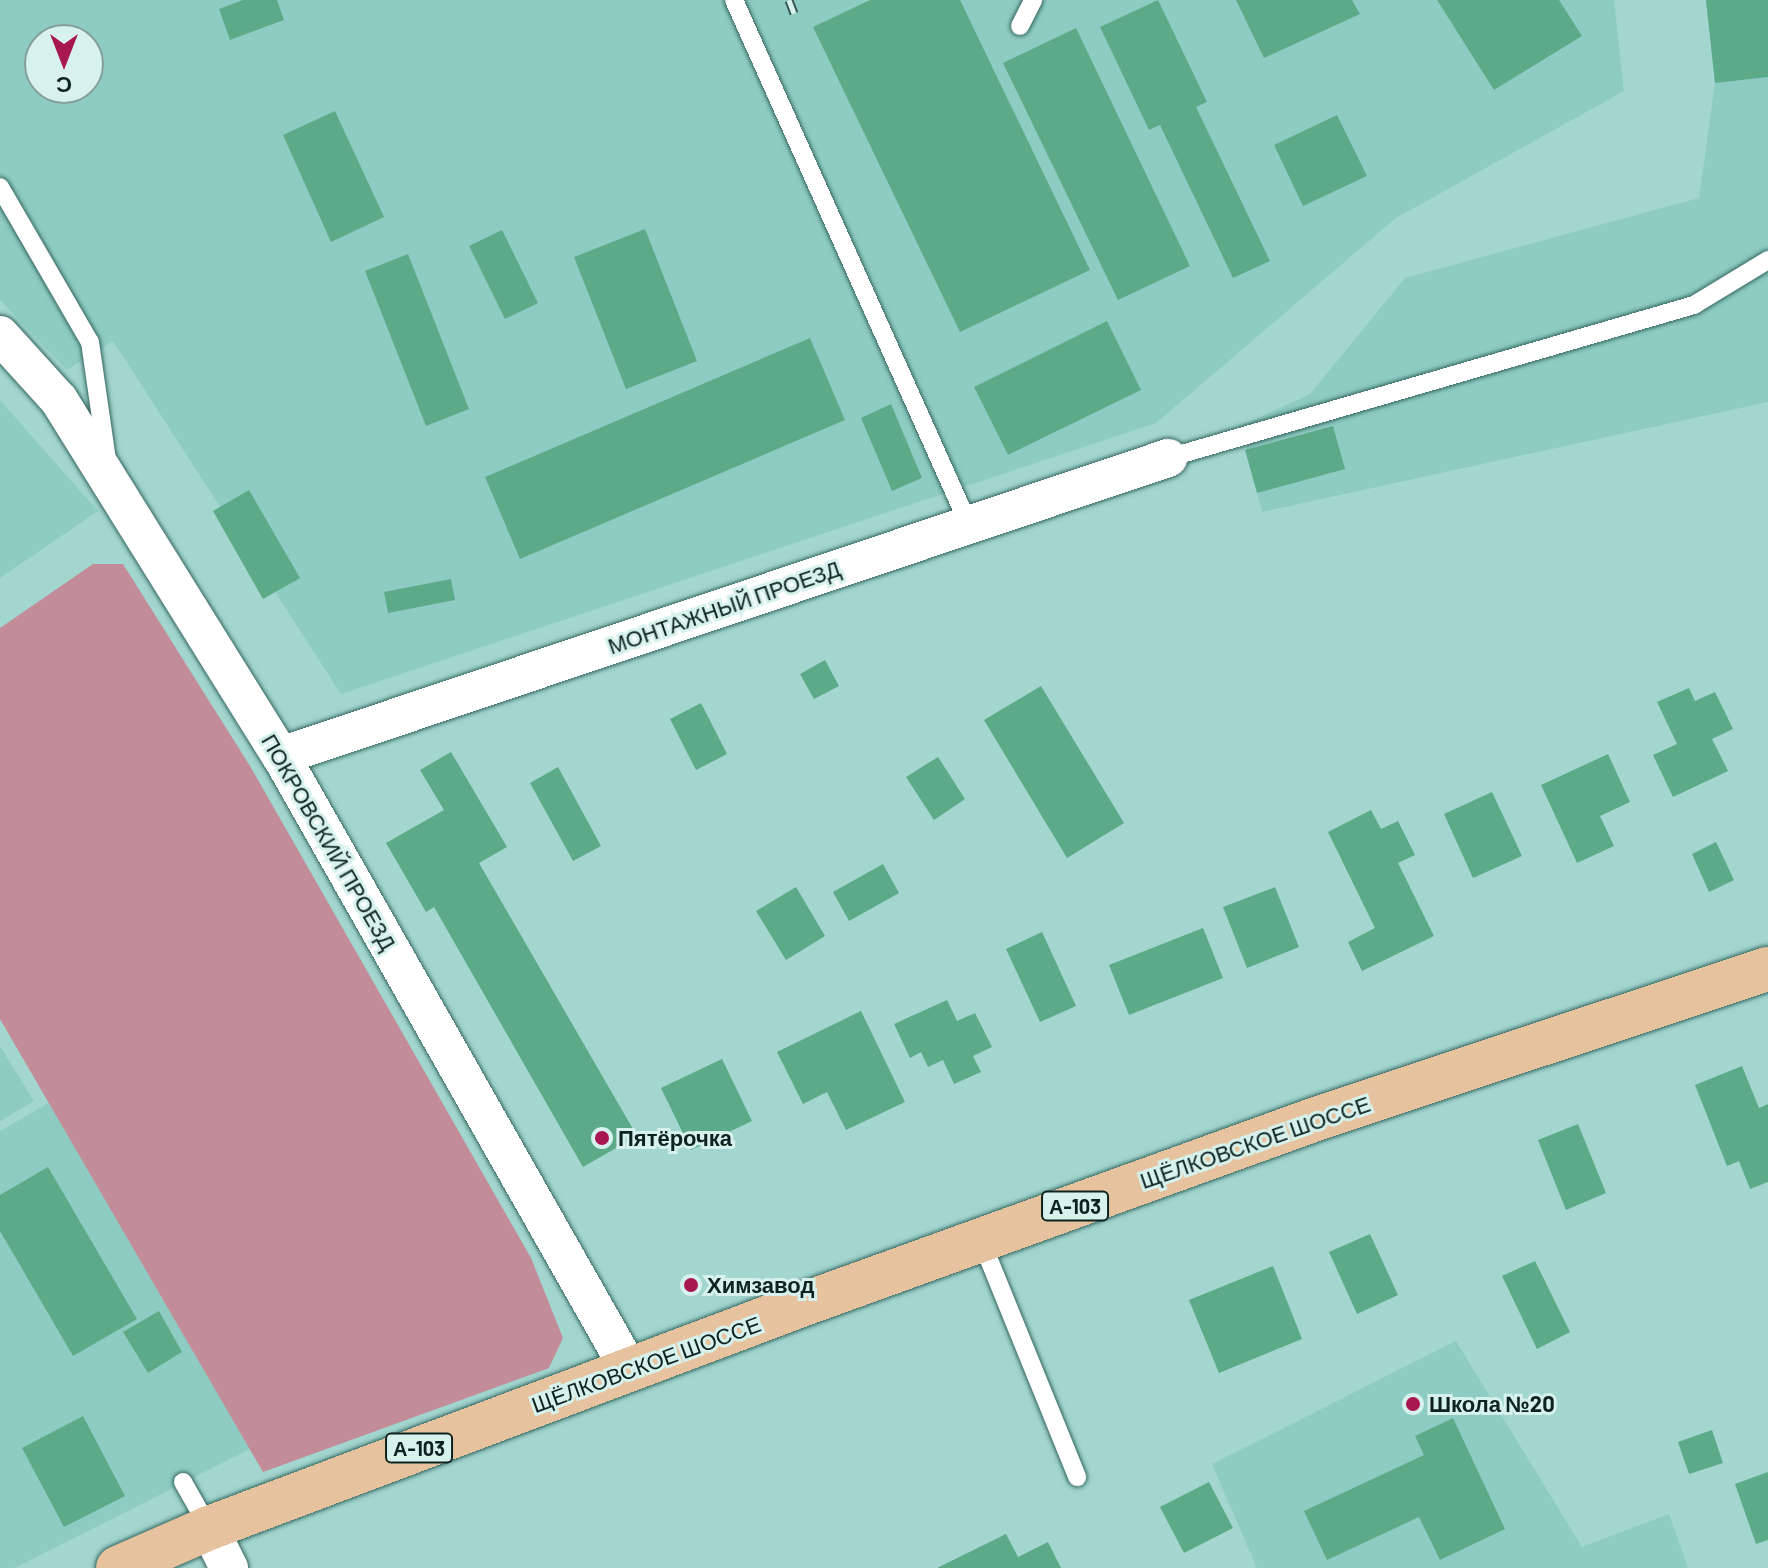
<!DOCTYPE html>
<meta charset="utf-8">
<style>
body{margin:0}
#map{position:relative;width:1768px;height:1568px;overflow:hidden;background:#a2d6cf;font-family:Barlow,sans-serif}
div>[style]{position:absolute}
.built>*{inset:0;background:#8eccc3}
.green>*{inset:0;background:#c28d99}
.building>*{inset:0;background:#5daa89}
.roads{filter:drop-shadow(0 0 2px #34665f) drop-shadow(0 0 2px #34665f)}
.service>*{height:18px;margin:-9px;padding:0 9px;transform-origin:9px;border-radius:9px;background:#fff}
.minor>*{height:38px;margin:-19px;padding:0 19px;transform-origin:19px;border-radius:19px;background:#fff}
.primary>*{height:44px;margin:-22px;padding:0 22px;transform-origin:22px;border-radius:22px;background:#e7c29e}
.rail>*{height:9px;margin-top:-4.5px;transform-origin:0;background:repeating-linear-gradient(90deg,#d7f1ed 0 18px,#385652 0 36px);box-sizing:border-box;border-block:2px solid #385652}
.dots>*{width:22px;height:22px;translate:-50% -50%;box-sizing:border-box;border:4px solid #d7f1ed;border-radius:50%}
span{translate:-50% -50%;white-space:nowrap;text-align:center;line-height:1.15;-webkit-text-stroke:6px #d7f1ed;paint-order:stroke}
.shield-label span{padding:2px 6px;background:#d7f1ed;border:2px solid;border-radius:6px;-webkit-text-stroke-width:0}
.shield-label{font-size:20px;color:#0e2320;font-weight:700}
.street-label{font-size:22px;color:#0e2320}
.poi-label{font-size:22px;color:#0e2320;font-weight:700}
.left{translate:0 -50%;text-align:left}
.north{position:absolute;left:24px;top:24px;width:80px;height:80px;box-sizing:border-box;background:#d7f1ed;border:2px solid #879f9b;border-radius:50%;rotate:180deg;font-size:22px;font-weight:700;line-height:32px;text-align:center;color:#0e2320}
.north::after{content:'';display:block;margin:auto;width:28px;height:36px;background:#a81750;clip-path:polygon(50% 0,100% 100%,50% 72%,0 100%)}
</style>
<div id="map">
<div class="built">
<div style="clip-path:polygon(evenodd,0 0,1614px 0,1624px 91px,1396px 218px,1156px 423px,341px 694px,113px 341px,67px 370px,0 300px,0 0,40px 40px,88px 40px,88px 88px,40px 88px,40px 40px)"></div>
<div style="clip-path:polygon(1706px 0,1768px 0,1768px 402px,1262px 512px,1241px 426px,1310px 394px,1405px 278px,1699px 198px,1715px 83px)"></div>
<div style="clip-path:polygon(0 400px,98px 511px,0 578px)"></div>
<div style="clip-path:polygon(0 1046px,34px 1101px,0 1121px)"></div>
<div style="clip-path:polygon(49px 1103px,250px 1449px,15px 1568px,0 1568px,0 1131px)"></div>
<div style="clip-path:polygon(1456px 1341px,1582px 1547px,1669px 1514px,1688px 1568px,1257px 1568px,1212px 1464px)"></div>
</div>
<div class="green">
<div style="clip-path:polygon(93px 564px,123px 564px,250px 766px,531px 1258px,563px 1338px,549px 1368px,263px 1472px,0 1019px,0 628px)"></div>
</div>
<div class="building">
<div style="clip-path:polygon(243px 0,277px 0,284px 20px,230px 40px,219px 9px)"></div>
<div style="clip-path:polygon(870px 0,960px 0,1090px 270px,960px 332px,813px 27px)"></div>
<div style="clip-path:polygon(1158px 0,1207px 102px,1196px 107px,1270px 261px,1233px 278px,1160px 125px,1149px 130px,1100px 27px)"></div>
<div style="clip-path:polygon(1236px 0,1352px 0,1360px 14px,1264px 58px)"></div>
<div style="clip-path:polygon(1437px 0,1559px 0,1582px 36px,1494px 90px)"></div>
<div style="clip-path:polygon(1706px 0,1768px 0,1768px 77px,1715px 83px)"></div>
<div style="clip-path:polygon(1076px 28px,1190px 266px,1118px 300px,1003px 63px)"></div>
<div style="clip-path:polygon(335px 111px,384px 217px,331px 242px,283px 135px)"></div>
<div style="clip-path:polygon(1337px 115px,1367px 176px,1303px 206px,1274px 145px)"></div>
<div style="clip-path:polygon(645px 229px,697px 361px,626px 389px,574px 257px)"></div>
<div style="clip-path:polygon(502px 230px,538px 303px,505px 319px,469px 246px)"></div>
<div style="clip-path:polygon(408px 254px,469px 409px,426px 426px,365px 271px)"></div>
<div style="clip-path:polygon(1107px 321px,1141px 390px,1008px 455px,974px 387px)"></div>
<div style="clip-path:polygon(810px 338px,845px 420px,520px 559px,485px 477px)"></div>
<div style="clip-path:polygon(891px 404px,922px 478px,892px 491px,861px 418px)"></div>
<div style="clip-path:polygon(1333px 426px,1345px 469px,1257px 493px,1245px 450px)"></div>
<div style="clip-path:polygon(249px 490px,300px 578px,263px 599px,213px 511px)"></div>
<div style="clip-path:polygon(451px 579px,455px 600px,388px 613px,384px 592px)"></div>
<div style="clip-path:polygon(825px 660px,839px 686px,814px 699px,800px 674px)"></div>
<div style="clip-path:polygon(1041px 686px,1124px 823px,1067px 858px,984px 720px)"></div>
<div style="clip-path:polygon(1689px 688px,1695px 701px,1715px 692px,1733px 729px,1712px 739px,1728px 771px,1673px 797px,1653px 755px,1677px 744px,1657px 702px)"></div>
<div style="clip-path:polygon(701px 703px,727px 754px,696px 770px,670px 719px)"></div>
<div style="clip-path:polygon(451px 752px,507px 847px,479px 863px,637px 1136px,583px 1167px,434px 907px,426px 912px,386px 843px,444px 810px,420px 770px)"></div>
<div style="clip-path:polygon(1608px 754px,1630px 802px,1600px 816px,1614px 846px,1577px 863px,1541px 785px)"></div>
<div style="clip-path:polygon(938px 757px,965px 799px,934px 820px,906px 777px)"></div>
<div style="clip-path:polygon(558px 767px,601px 846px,573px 861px,530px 783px)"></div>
<div style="clip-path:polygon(1492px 792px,1522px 856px,1473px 878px,1444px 814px)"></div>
<div style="clip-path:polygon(1371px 810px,1381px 829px,1398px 821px,1415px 855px,1398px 863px,1434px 936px,1362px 971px,1348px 942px,1375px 928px,1328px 832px)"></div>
<div style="clip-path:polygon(1716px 842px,1734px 880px,1709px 892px,1692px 854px)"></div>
<div style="clip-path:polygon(883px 864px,899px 893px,849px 921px,833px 892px)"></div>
<div style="clip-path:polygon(796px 887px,825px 936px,786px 960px,756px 911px)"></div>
<div style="clip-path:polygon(1275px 887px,1299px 947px,1247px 968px,1223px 907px)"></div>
<div style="clip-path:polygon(1203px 928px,1223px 978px,1129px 1015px,1109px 965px)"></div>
<div style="clip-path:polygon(1042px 932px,1076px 1006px,1040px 1022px,1006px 949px)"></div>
<div style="clip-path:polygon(947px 1000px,957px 1021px,975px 1013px,992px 1047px,973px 1056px,981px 1072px,954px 1084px,943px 1060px,928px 1067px,921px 1052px,910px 1058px,894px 1024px)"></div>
<div style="clip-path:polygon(861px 1011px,905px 1102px,846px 1130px,827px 1092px,803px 1104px,777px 1052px)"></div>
<div style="clip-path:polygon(722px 1059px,752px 1121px,691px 1150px,661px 1088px)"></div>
<div style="clip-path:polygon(1742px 1066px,1759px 1108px,1768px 1104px,1768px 1182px,1750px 1189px,1739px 1161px,1727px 1166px,1695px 1085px)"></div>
<div style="clip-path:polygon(1578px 1124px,1606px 1193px,1566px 1210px,1538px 1140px)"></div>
<div style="clip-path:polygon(48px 1167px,137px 1319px,73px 1356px,0 1231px,0 1195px)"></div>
<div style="clip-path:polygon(1370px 1234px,1398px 1295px,1357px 1314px,1329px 1252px)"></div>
<div style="clip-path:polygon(1535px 1261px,1570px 1332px,1537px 1349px,1502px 1276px)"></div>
<div style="clip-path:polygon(1273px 1266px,1302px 1339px,1219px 1373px,1189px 1300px)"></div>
<div style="clip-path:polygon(159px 1311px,182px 1352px,148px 1373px,123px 1332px)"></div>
<div style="clip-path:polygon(83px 1416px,125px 1496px,64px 1527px,22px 1448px)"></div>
<div style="clip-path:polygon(1453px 1418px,1505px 1529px,1440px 1560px,1419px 1517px,1327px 1560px,1304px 1511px,1424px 1455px,1415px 1436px)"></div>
<div style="clip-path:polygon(1712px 1430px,1723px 1463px,1689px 1474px,1678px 1442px)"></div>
<div style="clip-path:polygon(1768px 1472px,1768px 1540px,1756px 1544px,1735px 1484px)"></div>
<div style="clip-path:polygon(1209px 1482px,1233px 1528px,1184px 1553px,1160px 1507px)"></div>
<div style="clip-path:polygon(1006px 1534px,1018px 1557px,1048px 1542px,1061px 1568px,937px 1568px)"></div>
</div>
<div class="roads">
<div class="service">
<div style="left:734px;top:0;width:575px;rotate:65.89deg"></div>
<div style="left:1020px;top:26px;width:29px;rotate:-63deg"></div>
<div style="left:0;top:187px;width:179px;rotate:59.9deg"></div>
<div style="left:90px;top:342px;width:119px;rotate:81.8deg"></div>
<div style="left:1168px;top:458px;width:548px;rotate:-16.22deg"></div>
<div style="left:1694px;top:305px;width:87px;rotate:-31.3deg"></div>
<div style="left:981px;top:1240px;width:256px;rotate:67.9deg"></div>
<div style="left:183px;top:1482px;width:53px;rotate:60.5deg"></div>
</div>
<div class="minor">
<div style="left:0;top:335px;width:88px;rotate:47.8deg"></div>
<div style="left:59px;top:400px;width:420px;rotate:58.1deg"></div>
<div style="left:281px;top:756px;width:705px;rotate:60.42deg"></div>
<div style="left:281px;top:756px;width:936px;rotate:-18.57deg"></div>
<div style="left:209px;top:1528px;width:45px;rotate:63.4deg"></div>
</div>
<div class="primary">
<div style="left:118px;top:1568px;width:99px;rotate:-23.7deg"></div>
<div style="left:209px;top:1528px;width:636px;rotate:-20.63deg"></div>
<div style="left:804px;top:1304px;width:541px;rotate:-19.87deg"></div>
<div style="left:1313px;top:1120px;width:479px;rotate:-18.4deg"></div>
</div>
</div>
<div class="rail">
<div style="left:789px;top:0;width:14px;rotate:69deg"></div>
</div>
<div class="dots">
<div style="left:602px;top:1138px;background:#a81750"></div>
<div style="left:691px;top:1285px;background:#a81750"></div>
<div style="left:1413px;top:1404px;background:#a81750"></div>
</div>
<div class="shield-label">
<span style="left:1075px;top:1206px">А-103</span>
<span style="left:419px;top:1448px">А-103</span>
</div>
<div class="street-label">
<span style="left:724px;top:607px;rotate:-19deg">МОНТАЖНЫЙ ПРОЕЗД</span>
<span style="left:329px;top:842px;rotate:60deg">ПОКРОВСКИЙ ПРОЕЗД</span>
<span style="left:1255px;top:1142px;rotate:-19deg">ЩЁЛКОВСКОЕ ШОССЕ</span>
<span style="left:646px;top:1364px;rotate:-20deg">ЩЁЛКОВСКОЕ ШОССЕ</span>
</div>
<div class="poi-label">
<span class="left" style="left:618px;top:1138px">Пятёрочка</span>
<span class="left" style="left:707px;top:1285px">Химзавод</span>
<span class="left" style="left:1429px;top:1404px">Школа №20</span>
</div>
<div class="north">С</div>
</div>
